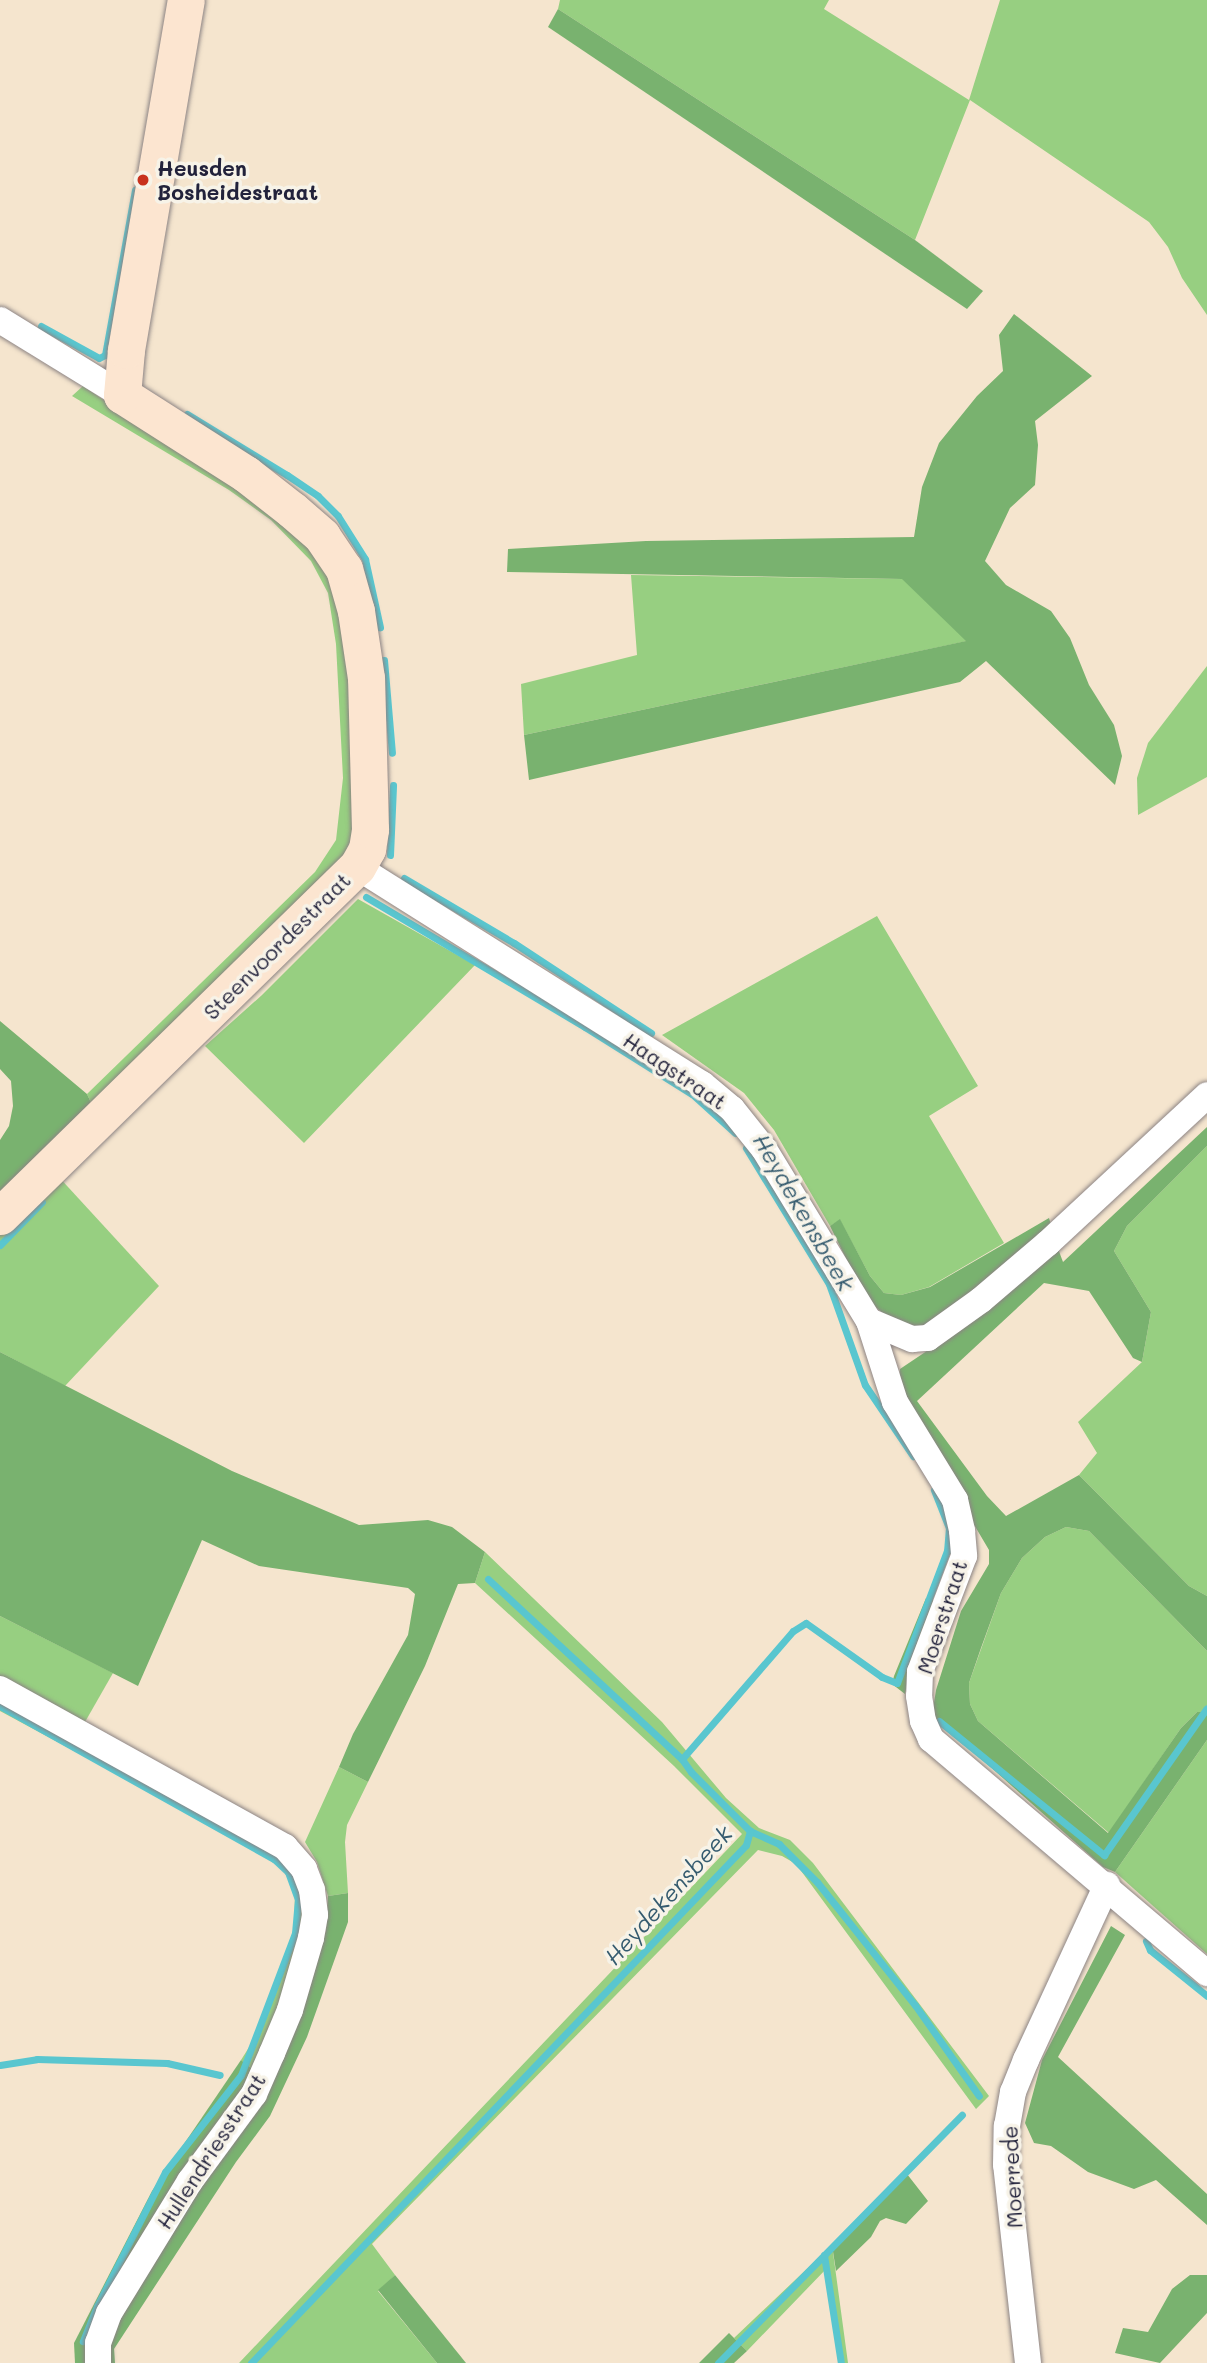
<!DOCTYPE html>
<style>
body{margin:0}
#map{position:relative;width:1207px;height:2363px;overflow:hidden;background:#f5e5ce;font-family:Mali,sans-serif}
div>[style]{position:absolute}
.green>*{inset:0;background:#97cf81}
.forest>*{inset:0;background:#79b26f}
.stream>*{height:7px;margin:-3.5px;padding:0 3.5px;transform-origin:3.5px;border-radius:3.5px;background:#59c6cf}
.roads{filter:drop-shadow(0 0 2px #8c8484) drop-shadow(0 0 2px #8c8484)}
.street>*{height:26px;margin:-13px;padding:0 13px;transform-origin:13px;border-radius:13px;background:#fff}
.secondary>*{height:37px;margin:-18.5px;padding:0 18.5px;transform-origin:18.5px;border-radius:18.5px;background:#fce5d0}
.dots>*{width:19px;height:19px;translate:-50% -50%;box-sizing:border-box;border:4px solid #f7f3e8;border-radius:50%}
span{translate:-50% -50%;white-space:nowrap;text-align:center;line-height:1.15;-webkit-text-stroke:7px #f7f3e8;paint-order:stroke}
.poi-label{font-size:21px;color:#22223b;font-weight:700}
.left{translate:0 -50%;text-align:left}
.street-label{font-size:21px;color:#22223b}
.water-label{font-size:23px;color:#355b6f;font-style:italic}
</style>
<div id="map">
<div class="green">
<div style="clip-path:polygon(560px 0,829px 0,824px 9px,969px 100px,1000px 0,1207px 0,1207px 315px,1182px 278px,1168px 247px,1149px 222px,970px 100px,915px 240px,558px 9px)"></div>
<div style="clip-path:polygon(83px 386px,299px 532px,336px 586px,350px 654px,352px 836px,343px 860px,93px 1107px,87px 1094px,315px 872px,336px 840px,343px 778px,336px 644px,328px 593px,311px 561px,271px 520px,229px 490px,72px 396px)"></div>
<div style="clip-path:polygon(631px 575px,903px 579px,967px 641px,524px 735px,521px 684px,637px 655px)"></div>
<div style="clip-path:polygon(1207px 666px,1207px 777px,1138px 815px,1137px 778px,1148px 743px)"></div>
<div style="clip-path:polygon(358px 899px,475px 965px,304px 1143px,205px 1046px,262px 995px)"></div>
<div style="clip-path:polygon(877px 916px,978px 1086px,929px 1116px,1004px 1243px,929px 1287px,901px 1295px,884px 1293px,870px 1276px,840px 1220px,830px 1226px,774px 1130px,744px 1093px,662px 1035px)"></div>
<div style="clip-path:polygon(1207px 1146px,1207px 1596px,1189px 1586px,1079px 1475px,1097px 1453px,1078px 1422px,1142px 1362px,1151px 1312px,1114px 1251px,1127px 1226px)"></div>
<div style="clip-path:polygon(57px 1175px,159px 1286px,65px 1386px,0 1352px,0 1231px)"></div>
<div style="clip-path:polygon(1066px 1527px,1089px 1531px,1207px 1651px,1207px 1712px,1197px 1712px,1181px 1728px,1109px 1833px,978px 1721px,970px 1704px,969px 1683px,1001px 1593px,1022px 1558px,1045px 1537px)"></div>
<div style="clip-path:polygon(485px 1552px,662px 1722px,726px 1798px,759px 1828px,790px 1840px,813px 1863px,989px 2096px,976px 2109px,796px 1864px,782px 1856px,758px 1850px,372px 2244px,395px 2275px,378px 2291px,437px 2363px,239px 2363px,742px 1834px,674px 1766px,475px 1583px)"></div>
<div style="clip-path:polygon(0 1616px,113px 1673px,85px 1722px,0 1676px)"></div>
<div style="clip-path:polygon(0 1696px,287px 1860px,305px 1903px,300px 1947px,255px 2071px,241px 2060px,258px 2033px,294px 1930px,295px 1895px,284px 1870px,245px 1843px,0 1711px)"></div>
<div style="clip-path:polygon(1207px 1740px,1207px 1954px,1115px 1872px)"></div>
<div style="clip-path:polygon(339px 1767px,368px 1782px,347px 1825px,345px 1842px,348px 1893px,328px 1896px,317px 1862px,305px 1842px)"></div>
<div style="clip-path:polygon(832px 2245px,848px 2363px,840px 2363px,828px 2267px,747px 2351px,734px 2338px)"></div>
</div>
<div class="forest">
<div style="clip-path:polygon(558px 9px,915px 240px,983px 291px,967px 309px,548px 27px)"></div>
<div style="clip-path:polygon(1014px 314px,1092px 376px,1035px 421px,1038px 445px,1035px 485px,1010px 508px,985px 561px,1006px 585px,1051px 611px,1070px 638px,1089px 685px,1114px 725px,1122px 756px,1115px 785px,986px 661px,960px 682px,529px 780px,524px 735px,966px 641px,902px 579px,507px 572px,508px 549px,646px 541px,914px 537px,922px 487px,939px 443px,977px 396px,1003px 371px,999px 335px)"></div>
<div style="clip-path:polygon(0 1021px,87px 1094px,93px 1107px,0 1198px,0 1140px,9px 1126px,13px 1106px,11px 1081px,0 1069px)"></div>
<div style="clip-path:polygon(1207px 1127px,1207px 1146px,1127px 1226px,1114px 1251px,1151px 1312px,1142px 1362px,1133px 1358px,1089px 1291px,1044px 1283px,917px 1401px,987px 1496px,1006px 1516px,1079px 1475px,1189px 1586px,1207px 1596px,1207px 1651px,1089px 1531px,1066px 1527px,1045px 1537px,1022px 1558px,1001px 1593px,981px 1648px,969px 1683px,970px 1704px,978px 1721px,1108px 1833px,1181px 1728px,1197px 1712px,1207px 1712px,1207px 1740px,1115px 1872px,1103px 1867px,932px 1715px,936px 1690px,961px 1611px,989px 1564px,989px 1550px,898px 1396px,900px 1369px,967px 1324px,1057px 1246px,1063px 1262px)"></div>
<div style="clip-path:polygon(1049px 1218px,1052px 1228px,949px 1318px,922px 1328px,896px 1324px,866px 1299px,830px 1226px,840px 1219px,870px 1276px,884px 1293px,901px 1295px,930px 1287px)"></div>
<div style="clip-path:polygon(0 1352px,232px 1471px,359px 1525px,428px 1520px,452px 1527px,485px 1552px,475px 1583px,458px 1584px,425px 1666px,368px 1782px,339px 1767px,353px 1734px,408px 1635px,415px 1594px,408px 1588px,259px 1566px,202px 1540px,138px 1686px,0 1616px)"></div>
<div style="clip-path:polygon(926px 1598px,940px 1602px,909px 1675px,905px 1694px,892px 1684px,894px 1676px)"></div>
<div style="clip-path:polygon(348px 1893px,348px 1922px,307px 2037px,270px 2116px,236px 2162px,114px 2349px,115px 2363px,109px 2363px,111px 2330px,311px 1984px,326px 1930px,328px 1896px)"></div>
<div style="clip-path:polygon(1111px 1926px,1125px 1935px,1058px 2057px,1207px 2194px,1207px 2225px,1156px 2180px,1134px 2189px,1088px 2172px,1051px 2146px,1034px 2143px,1025px 2123px,1042px 2060px)"></div>
<div style="clip-path:polygon(241px 2060px,255px 2071px,90px 2363px,75px 2363px,74px 2343px,152px 2191px)"></div>
<div style="clip-path:polygon(907px 2174px,928px 2201px,906px 2224px,886px 2218px,880px 2221px,871px 2237px,836px 2271px,832px 2245px)"></div>
<div style="clip-path:polygon(395px 2275px,466px 2363px,437px 2363px,378px 2290px)"></div>
<div style="clip-path:polygon(1190px 2275px,1207px 2275px,1207px 2313px,1160px 2363px,1115px 2353px,1123px 2328px,1148px 2332px,1172px 2289px)"></div>
<div style="clip-path:polygon(729px 2333px,747px 2351px,734px 2363px,699px 2363px)"></div>
</div>
<div class="stream">
<div style="left:41px;top:326px;width:66px;rotate:28.9deg"></div>
<div style="left:99px;top:358px;width:7px;rotate:-27deg"></div>
<div style="left:105px;top:355px;width:168px;rotate:-79.7deg"></div>
<div style="left:187px;top:414px;width:117px;rotate:31.4deg"></div>
<div style="left:287px;top:475px;width:37px;rotate:34deg"></div>
<div style="left:318px;top:496px;width:28px;rotate:45deg"></div>
<div style="left:338px;top:516px;width:51px;rotate:57.9deg"></div>
<div style="left:365px;top:559px;width:70px;rotate:77.6deg"></div>
<div style="left:384px;top:660px;width:93px;rotate:85.1deg"></div>
<div style="left:390px;top:855px;width:70px;rotate:-87.5deg"></div>
<div style="left:404px;top:878px;width:128px;rotate:30.6deg"></div>
<div style="left:514px;top:943px;width:164px;rotate:33.3deg"></div>
<div style="left:366px;top:897px;width:255px;rotate:30.7deg"></div>
<div style="left:585px;top:1027px;width:126px;rotate:32.1deg"></div>
<div style="left:692px;top:1094px;width:58px;rotate:42.2deg"></div>
<div style="left:746px;top:1148px;width:159px;rotate:58.6deg"></div>
<div style="left:829px;top:1284px;width:107px;rotate:70.4deg"></div>
<div style="left:865px;top:1385px;width:86px;rotate:55.9deg"></div>
<div style="left:0;top:1245px;width:60px;rotate:-45.7deg"></div>
<div style="left:488px;top:1579px;width:265px;rotate:42.9deg"></div>
<div style="left:0;top:1706px;width:314px;rotate:29.2deg"></div>
<div style="left:274px;top:1859px;width:19px;rotate:43deg"></div>
<div style="left:288px;top:1872px;width:29px;rotate:70deg"></div>
<div style="left:298px;top:1899px;width:34px;rotate:95deg"></div>
<div style="left:295px;top:1933px;width:152px;rotate:110.8deg"></div>
<div style="left:241px;top:2075px;width:123px;rotate:128.1deg"></div>
<div style="left:165px;top:2172px;width:150px;rotate:116.9deg"></div>
<div style="left:97px;top:2306px;width:38px;rotate:112deg"></div>
<div style="left:939px;top:1721px;width:213px;rotate:39.1deg"></div>
<div style="left:1104px;top:1855px;width:179px;rotate:-55deg"></div>
<div style="left:750px;top:1831px;width:32px;rotate:24deg"></div>
<div style="left:779px;top:1844px;width:54px;rotate:45deg"></div>
<div style="left:817px;top:1882px;width:157px;rotate:51.5deg"></div>
<div style="left:915px;top:2005px;width:111px;rotate:54.9deg"></div>
<div style="left:1146px;top:1941px;width:10px;rotate:66deg"></div>
<div style="left:1150px;top:1950px;width:73px;rotate:38.9deg"></div>
<div style="left:0;top:2065px;width:37px;rotate:-9deg"></div>
<div style="left:37px;top:2059px;width:130px;rotate:1.8deg"></div>
<div style="left:167px;top:2063px;width:54px;rotate:12.8deg"></div>
<div style="left:824px;top:2255px;width:109px;rotate:81.1deg"></div>
<div style="left:251px;top:2363px;width:716px;rotate:-46.3deg"></div>
<div style="left:746px;top:1845px;width:15px;rotate:-74deg"></div>
<div style="left:750px;top:1831px;width:83px;rotate:-135deg"></div>
<div style="left:691px;top:1772px;width:16px;rotate:-125deg"></div>
<div style="left:682px;top:1759px;width:169px;rotate:-49.1deg"></div>
<div style="left:793px;top:1631px;width:15px;rotate:-32deg"></div>
<div style="left:806px;top:1623px;width:93px;rotate:35.4deg"></div>
<div style="left:882px;top:1677px;width:16px;rotate:22deg"></div>
<div style="left:897px;top:1683px;width:141px;rotate:-69.3deg"></div>
<div style="left:947px;top:1551px;width:23px;rotate:-85deg"></div>
<div style="left:949px;top:1528px;width:41px;rotate:-111.5deg"></div>
<div style="left:718px;top:2363px;width:348px;rotate:-45.5deg"></div>
</div>
<div class="roads">
<div class="street">
<div style="left:0;top:320px;width:143px;rotate:31.6deg"></div>
<div style="left:357px;top:867px;width:408px;rotate:32.2deg"></div>
<div style="left:702px;top:1084px;width:39px;rotate:40deg"></div>
<div style="left:732px;top:1109px;width:51px;rotate:51.3deg"></div>
<div style="left:764px;top:1149px;width:202px;rotate:58.6deg"></div>
<div style="left:869px;top:1321px;width:47px;rotate:22.7deg"></div>
<div style="left:912px;top:1339px;width:16px;rotate:-4deg"></div>
<div style="left:928px;top:1338px;width:65px;rotate:-35.6deg"></div>
<div style="left:981px;top:1300px;width:88px;rotate:-40.4deg"></div>
<div style="left:1048px;top:1243px;width:217px;rotate:-42.9deg"></div>
<div style="left:869px;top:1321px;width:85px;rotate:72.2deg"></div>
<div style="left:895px;top:1402px;width:115px;rotate:58.5deg"></div>
<div style="left:955px;top:1500px;width:32px;rotate:77deg"></div>
<div style="left:962px;top:1531px;width:25px;rotate:85deg"></div>
<div style="left:964px;top:1556px;width:124px;rotate:110.8deg"></div>
<div style="left:920px;top:1672px;width:24px;rotate:92deg"></div>
<div style="left:919px;top:1696px;width:25px;rotate:81deg"></div>
<div style="left:923px;top:1721px;width:20px;rotate:66deg"></div>
<div style="left:931px;top:1739px;width:362px;rotate:40.3deg"></div>
<div style="left:0;top:1689px;width:326px;rotate:29deg"></div>
<div style="left:285px;top:1847px;width:29px;rotate:49deg"></div>
<div style="left:304px;top:1869px;width:22px;rotate:69deg"></div>
<div style="left:312px;top:1890px;width:25px;rotate:83deg"></div>
<div style="left:315px;top:1915px;width:23px;rotate:100deg"></div>
<div style="left:311px;top:1938px;width:75px;rotate:106.3deg"></div>
<div style="left:290px;top:2010px;width:47px;rotate:112.7deg"></div>
<div style="left:272px;top:2053px;width:45px;rotate:113.7deg"></div>
<div style="left:254px;top:2094px;width:108px;rotate:126.3deg"></div>
<div style="left:190px;top:2181px;width:155px;rotate:121.5deg"></div>
<div style="left:109px;top:2313px;width:32px;rotate:110deg"></div>
<div style="left:98px;top:2343px;width:20px;rotate:90deg"></div>
<div style="left:1028px;top:2363px;width:199px;rotate:-96.3deg"></div>
<div style="left:1006px;top:2165px;width:39px;rotate:-89deg"></div>
<div style="left:1007px;top:2126px;width:35px;rotate:-80deg"></div>
<div style="left:1013px;top:2092px;width:35px;rotate:-68deg"></div>
<div style="left:1026px;top:2060px;width:193px;rotate:-65.2deg"></div>
</div>
<div class="secondary">
<div style="left:0;top:1216px;width:499px;rotate:-44.4deg"></div>
<div style="left:357px;top:867px;width:21px;rotate:-61deg"></div>
<div style="left:367px;top:849px;width:20px;rotate:-81deg"></div>
<div style="left:370px;top:829px;width:151px;rotate:-91.5deg"></div>
<div style="left:366px;top:678px;width:68px;rotate:-98.5deg"></div>
<div style="left:356px;top:611px;width:44px;rotate:-105.9deg"></div>
<div style="left:344px;top:569px;width:40px;rotate:-124deg"></div>
<div style="left:322px;top:536px;width:40px;rotate:-139deg"></div>
<div style="left:292px;top:510px;width:58px;rotate:-142deg"></div>
<div style="left:246px;top:474px;width:147px;rotate:-147.5deg"></div>
<div style="left:122px;top:395px;width:45px;rotate:-84.9deg"></div>
<div style="left:126px;top:350px;width:355px;rotate:-80.3deg"></div>
</div>
</div>
<div class="dots">
<div style="left:143px;top:180px;background:#c8321e"></div>
</div>
<div class="poi-label">
<span class="left" style="left:157px;top:180px">Heusden<br>Bosheidestraat</span>
</div>
<div class="street-label">
<span style="left:277px;top:946px;rotate:-45deg">Steenvoordestraat</span>
<span style="left:675px;top:1071px;rotate:34deg">Haagstraat</span>
<span style="left:942px;top:1617px;rotate:-72deg">Moerstraat</span>
<span style="left:211px;top:2151px;rotate:-57deg">Hullendriesstraat</span>
<span style="left:1012px;top:2177px;rotate:-93deg">Moerrede</span>
</div>
<div class="water-label">
<span style="left:804px;top:1212px;rotate:60deg">Heydekensbeek</span>
<span style="left:668px;top:1895px;rotate:-48deg">Heydekensbeek</span>
</div>
</div>
